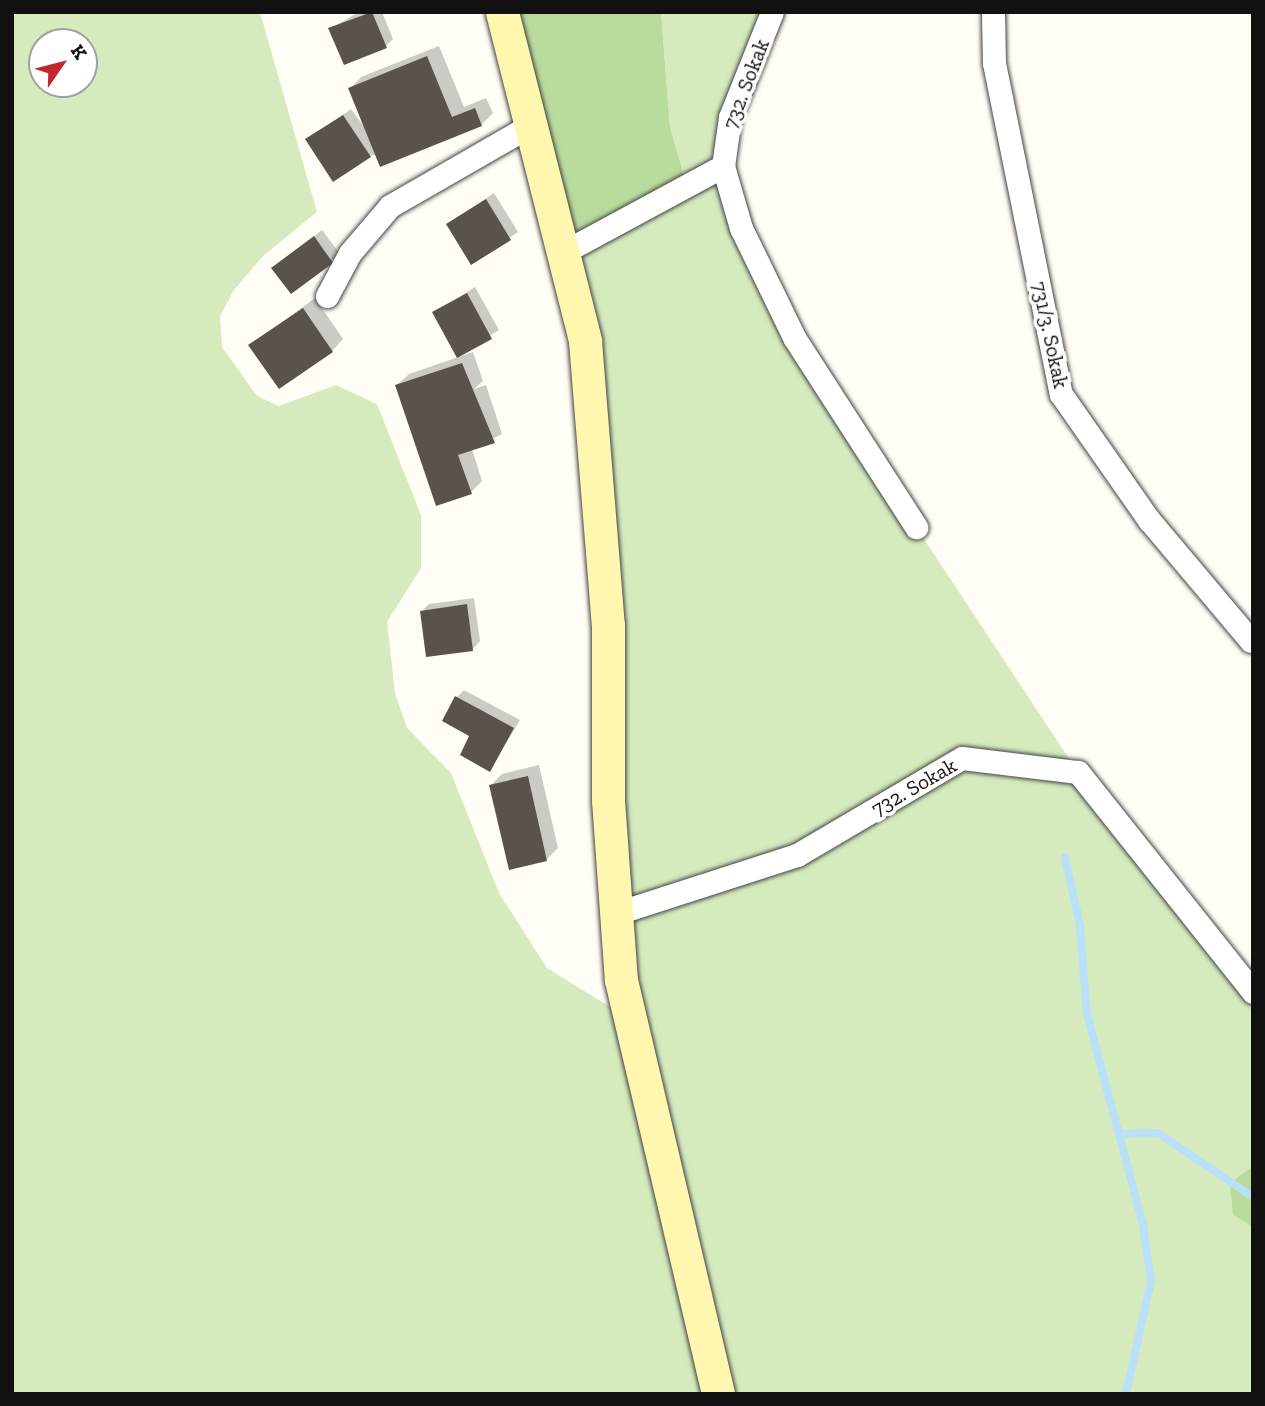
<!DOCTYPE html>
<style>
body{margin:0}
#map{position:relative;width:1265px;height:1406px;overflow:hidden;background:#fffdf5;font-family:"Zilla Slab",serif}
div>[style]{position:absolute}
.green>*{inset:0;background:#d5ebbd}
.forest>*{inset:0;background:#b9dc9c}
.shadow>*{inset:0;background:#0003}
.stream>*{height:8px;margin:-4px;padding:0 4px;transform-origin:4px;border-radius:4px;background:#b9e0f7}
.building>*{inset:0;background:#5a524d}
.roads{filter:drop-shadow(0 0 2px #444) drop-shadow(0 0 2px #444)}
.street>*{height:23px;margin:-11.5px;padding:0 11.5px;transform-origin:11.5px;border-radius:11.5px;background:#fff}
.secondary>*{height:33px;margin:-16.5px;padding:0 16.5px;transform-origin:16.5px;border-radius:16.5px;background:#fff6b0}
span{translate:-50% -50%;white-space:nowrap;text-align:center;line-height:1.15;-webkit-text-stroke:7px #fff;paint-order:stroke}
.street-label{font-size:21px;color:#111}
.frame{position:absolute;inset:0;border:14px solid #111;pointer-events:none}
.north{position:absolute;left:28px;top:28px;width:70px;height:70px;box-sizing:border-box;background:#fff;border:2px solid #a0a0a0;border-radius:50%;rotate:55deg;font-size:19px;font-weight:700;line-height:28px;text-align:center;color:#111}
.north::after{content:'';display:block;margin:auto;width:24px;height:32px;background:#c4262e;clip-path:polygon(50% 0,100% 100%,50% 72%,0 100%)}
</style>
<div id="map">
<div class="green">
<div style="clip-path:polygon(evenodd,12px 12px,260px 12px,317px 212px,263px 256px,234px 290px,220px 316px,222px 347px,257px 396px,279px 406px,336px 385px,377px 404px,421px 515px,421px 568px,387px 622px,395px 693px,407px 728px,451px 773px,499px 893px,547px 968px,628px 1018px,561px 237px,687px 184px,670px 127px,661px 12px,772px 12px,730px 117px,741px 228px,916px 527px,1078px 772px,1253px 992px,1253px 1166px,1233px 1215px,1253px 1227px,1253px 1394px,12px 1394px,12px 12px,42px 42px,84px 42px,84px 84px,42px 84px,42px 42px)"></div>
</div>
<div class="forest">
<div style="clip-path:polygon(502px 12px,661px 12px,670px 127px,687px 185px,561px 237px)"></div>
<div style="clip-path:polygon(1253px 1166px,1253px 1227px,1233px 1215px,1230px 1183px)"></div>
</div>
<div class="shadow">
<div style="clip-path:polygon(359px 12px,382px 12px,393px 39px,386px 46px,330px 29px)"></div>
<div style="clip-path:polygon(439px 46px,464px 107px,486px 98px,493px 113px,481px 125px,370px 156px,308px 140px,351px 109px,366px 129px,350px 89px,361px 77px)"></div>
<div style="clip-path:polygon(494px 193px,518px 232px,472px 263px,448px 224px)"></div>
<div style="clip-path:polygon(322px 230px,340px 254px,291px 292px,274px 268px)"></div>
<div style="clip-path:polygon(475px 287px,499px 330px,458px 355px,434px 313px)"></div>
<div style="clip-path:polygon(315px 298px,343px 339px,332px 351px,251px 345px)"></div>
<div style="clip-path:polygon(473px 352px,483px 381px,474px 389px,486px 385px,502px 434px,472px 449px,482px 481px,471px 492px,397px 385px,409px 374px)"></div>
<div style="clip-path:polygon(474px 598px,480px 641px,473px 649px,422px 611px,429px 604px)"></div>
<div style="clip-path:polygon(464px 690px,520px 720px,490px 770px,457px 697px)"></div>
<div style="clip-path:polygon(539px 765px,558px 848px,546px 860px,491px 785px,502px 774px)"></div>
</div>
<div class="stream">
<div style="left:1065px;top:857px;width:71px;rotate:77.7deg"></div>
<div style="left:1080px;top:926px;width:88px;rotate:85.5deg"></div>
<div style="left:1087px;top:1014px;width:218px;rotate:75.1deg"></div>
<div style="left:1143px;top:1225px;width:57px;rotate:81.9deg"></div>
<div style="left:1151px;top:1281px;width:116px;rotate:102.5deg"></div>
<div style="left:1119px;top:1134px;width:39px;rotate:-1deg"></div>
<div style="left:1158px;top:1133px;width:115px;rotate:34deg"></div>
</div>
<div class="building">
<div style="clip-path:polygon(372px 12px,387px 48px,344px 65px,328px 28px)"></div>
<div style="clip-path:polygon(427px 56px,452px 117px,475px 108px,482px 126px,380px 167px,348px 88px)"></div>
<div style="clip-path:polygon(343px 115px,371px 157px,333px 182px,305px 139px)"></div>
<div style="clip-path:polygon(486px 199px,511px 240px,471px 265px,446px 224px)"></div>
<div style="clip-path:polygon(314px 236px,333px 263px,291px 294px,271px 268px)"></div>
<div style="clip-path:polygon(467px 293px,492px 339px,457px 358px,432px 312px)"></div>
<div style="clip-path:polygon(303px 308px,333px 352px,279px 389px,248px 345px)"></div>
<div style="clip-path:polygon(462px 363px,495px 443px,458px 455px,472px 494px,436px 506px,395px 385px)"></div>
<div style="clip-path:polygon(467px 604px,473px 651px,426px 657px,420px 611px)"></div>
<div style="clip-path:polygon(455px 696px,514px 728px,490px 772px,460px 755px,469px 736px,442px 721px)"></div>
<div style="clip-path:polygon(528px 776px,547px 861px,509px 870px,489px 785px)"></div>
</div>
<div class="roads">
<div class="street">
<div style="left:772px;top:12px;width:113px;rotate:111.8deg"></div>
<div style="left:730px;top:117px;width:49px;rotate:98.1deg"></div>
<div style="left:723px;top:166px;width:65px;rotate:73.8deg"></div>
<div style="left:741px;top:228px;width:123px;rotate:64.1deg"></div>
<div style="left:795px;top:339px;width:224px;rotate:57.2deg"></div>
<div style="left:993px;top:12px;width:51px;rotate:88.9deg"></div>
<div style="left:994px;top:63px;width:338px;rotate:78.6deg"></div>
<div style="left:1061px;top:394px;width:154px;rotate:55.1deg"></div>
<div style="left:1149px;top:520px;width:158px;rotate:49.9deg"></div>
<div style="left:564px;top:252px;width:181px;rotate:-28.4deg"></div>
<div style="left:327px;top:296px;width:49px;rotate:-61.9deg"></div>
<div style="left:350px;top:253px;width:62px;rotate:-49.6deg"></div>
<div style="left:390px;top:206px;width:160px;rotate:-29.9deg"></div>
<div style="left:614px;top:914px;width:192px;rotate:-17.9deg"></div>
<div style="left:797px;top:855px;width:191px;rotate:-30.5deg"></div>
<div style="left:962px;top:758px;width:117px;rotate:6.9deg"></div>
<div style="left:1078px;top:772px;width:281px;rotate:51.5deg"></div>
</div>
<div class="secondary">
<div style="left:502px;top:12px;width:339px;rotate:75.8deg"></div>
<div style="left:585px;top:341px;width:285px;rotate:85.4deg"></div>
<div style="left:608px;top:625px;width:175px;rotate:90deg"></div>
<div style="left:608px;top:800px;width:180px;rotate:85.9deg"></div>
<div style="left:621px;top:980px;width:425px;rotate:76.8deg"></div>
</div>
</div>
<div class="street-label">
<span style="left:746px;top:84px;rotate:-69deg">732. Sokak</span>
<span style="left:1050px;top:335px;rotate:78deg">731/3. Sokak</span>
<span style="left:914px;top:787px;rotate:-30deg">732. Sokak</span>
</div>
<div class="frame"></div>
<div class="north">K</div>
</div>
